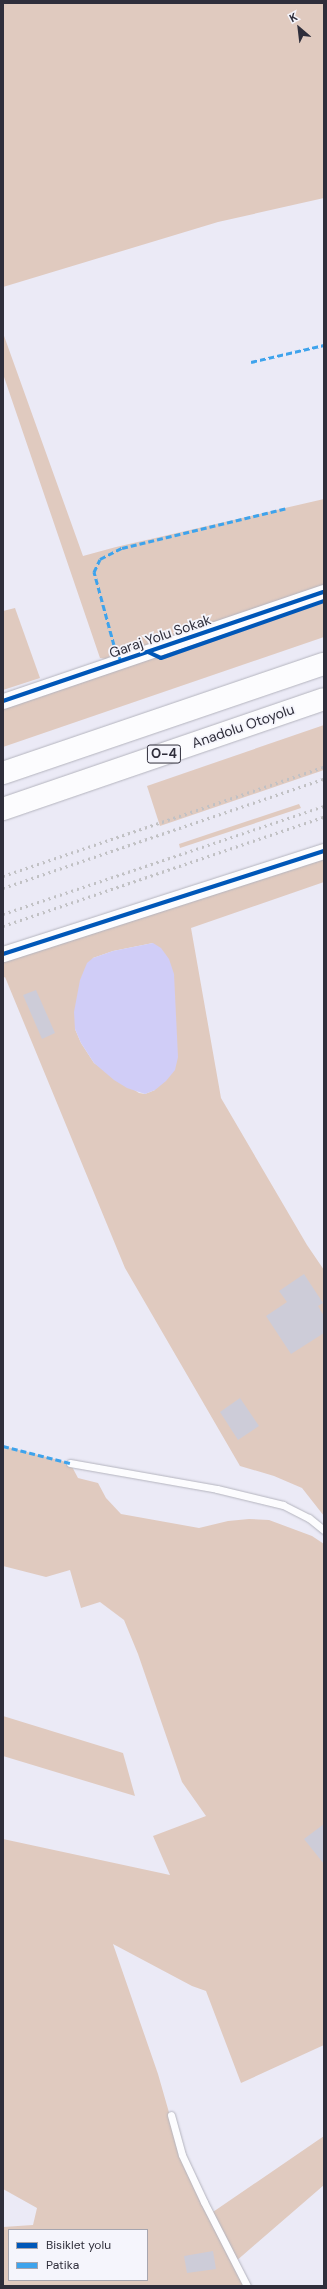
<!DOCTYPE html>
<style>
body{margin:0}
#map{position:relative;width:327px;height:2289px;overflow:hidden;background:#ebeaf6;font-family:"DM Sans",sans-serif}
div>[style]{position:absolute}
.green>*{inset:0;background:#e0cabf}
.water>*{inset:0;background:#d0cdf7}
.building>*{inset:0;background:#cdccd8}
.roads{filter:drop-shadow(0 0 1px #b4b4be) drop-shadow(0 0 1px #b4b4be)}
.lane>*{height:7px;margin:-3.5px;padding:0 3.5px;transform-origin:3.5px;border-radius:3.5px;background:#fcfcfe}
.street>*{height:15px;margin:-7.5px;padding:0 7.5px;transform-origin:7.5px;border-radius:7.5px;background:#fcfcfe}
.highway>*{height:22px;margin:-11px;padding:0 11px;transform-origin:11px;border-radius:11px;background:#fcfcfe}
.rail>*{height:3px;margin-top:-1.5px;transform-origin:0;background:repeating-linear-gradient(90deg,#c1c1c4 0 2px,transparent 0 6px)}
.quiet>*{height:3px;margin-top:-1.5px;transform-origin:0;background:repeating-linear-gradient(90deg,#3ea3ec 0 6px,transparent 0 9px)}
.cycleway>*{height:4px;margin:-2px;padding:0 2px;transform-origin:2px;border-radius:2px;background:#0057b8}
span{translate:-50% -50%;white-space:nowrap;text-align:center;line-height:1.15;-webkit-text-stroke:3.5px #f5f5fc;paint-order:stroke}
.shield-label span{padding:1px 3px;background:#f5f5fc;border:1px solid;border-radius:3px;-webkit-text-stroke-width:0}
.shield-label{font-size:13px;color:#2f2e3b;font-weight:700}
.street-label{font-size:14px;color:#2f2e3b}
.frame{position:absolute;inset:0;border:4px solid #2f2e3b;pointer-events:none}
.legend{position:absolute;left:8px;top:2229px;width:140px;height:52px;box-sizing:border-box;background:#f5f5fc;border:1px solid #a6a5af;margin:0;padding:5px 7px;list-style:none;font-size:12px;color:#2f2e3b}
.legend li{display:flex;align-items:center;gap:8px;height:20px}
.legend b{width:20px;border:1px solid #a6a5af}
.north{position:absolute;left:279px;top:8px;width:40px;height:40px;-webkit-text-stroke:3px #f5f5fc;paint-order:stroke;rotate:332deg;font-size:11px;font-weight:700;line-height:16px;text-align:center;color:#2f2e3b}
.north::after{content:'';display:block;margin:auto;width:14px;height:18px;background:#2f2e3b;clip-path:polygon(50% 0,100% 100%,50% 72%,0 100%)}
</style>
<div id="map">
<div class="green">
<div style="clip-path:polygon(3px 3px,324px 3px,324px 198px,218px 222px,3px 287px)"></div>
<div style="clip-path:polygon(3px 333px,83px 556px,116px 547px,324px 499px,324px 585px,139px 648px,115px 653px,106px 659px,100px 658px,3px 374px)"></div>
<div style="clip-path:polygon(324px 597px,324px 637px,3px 747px,3px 707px)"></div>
<div style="clip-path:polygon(15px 608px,40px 678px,3px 690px,3px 611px)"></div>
<div style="clip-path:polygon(324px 725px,324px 770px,160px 826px,147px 786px)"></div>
<div style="clip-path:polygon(299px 804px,301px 808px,180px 848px,179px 844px)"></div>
<div style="clip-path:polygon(evenodd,324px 853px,324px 882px,191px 928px,221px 1098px,307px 1245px,324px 1270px,324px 1516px,302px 1488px,274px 1476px,240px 1466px,125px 1268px,5px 977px,3px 978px,3px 962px,324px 853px,153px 943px,155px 1090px,145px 1094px,139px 1093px,94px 1063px,81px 1043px,75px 1029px,93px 958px,113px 951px,153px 943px)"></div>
<div style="clip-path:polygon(evenodd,3px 1446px,70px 1463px,78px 1478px,98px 1483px,106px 1498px,121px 1514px,199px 1528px,228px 1521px,249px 1519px,269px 1520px,312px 1536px,324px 1544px,324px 2045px,241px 2083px,206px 1991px,192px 1986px,113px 1944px,158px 2074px,174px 2130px,210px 2214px,324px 2136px,324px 2185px,235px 2262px,247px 2286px,3px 2286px,3px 2227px,33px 2225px,37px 2208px,3px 2189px,3px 1839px,170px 1875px,153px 1836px,206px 1816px,182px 1782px,138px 1654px,124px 1620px,100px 1602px,81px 1608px,70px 1570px,46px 1577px,3px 1566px,3px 1446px,9px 2230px,147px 2230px,147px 2280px,9px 2280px,9px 2230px)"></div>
<div style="clip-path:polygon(3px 1716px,123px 1753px,135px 1796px,3px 1756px)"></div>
</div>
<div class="water">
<div style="clip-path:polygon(153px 943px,161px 948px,169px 959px,174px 974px,178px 1057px,175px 1070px,166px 1081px,155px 1090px,145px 1094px,127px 1088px,114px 1080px,94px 1063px,81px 1043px,75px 1029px,74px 1012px,80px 980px,87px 963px,93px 958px,113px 951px)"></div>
</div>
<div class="building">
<div style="clip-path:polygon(36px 990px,55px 1033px,42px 1039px,23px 995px)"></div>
<div style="clip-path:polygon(304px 1274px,323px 1303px,318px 1306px,324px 1316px,324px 1333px,291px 1354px,266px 1316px,287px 1302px,279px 1291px)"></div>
<div style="clip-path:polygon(240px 1398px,259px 1426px,238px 1440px,220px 1412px)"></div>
<div style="clip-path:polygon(324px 1824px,324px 1864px,304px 1839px)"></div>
<div style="clip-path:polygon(213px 2251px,216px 2269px,187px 2273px,184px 2256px)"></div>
</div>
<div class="roads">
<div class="lane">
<div style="left:70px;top:1463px;width:149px;rotate:10deg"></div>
<div style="left:217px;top:1489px;width:68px;rotate:13.6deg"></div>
<div style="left:283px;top:1505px;width:29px;rotate:27deg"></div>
<div style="left:309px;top:1518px;width:19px;rotate:39deg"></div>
<div style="left:171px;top:2115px;width:41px;rotate:74.6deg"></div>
<div style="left:182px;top:2155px;width:52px;rotate:64.9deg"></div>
<div style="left:204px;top:2202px;width:94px;rotate:62.9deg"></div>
</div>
<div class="street">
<div style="left:3px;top:701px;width:339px;rotate:-18.8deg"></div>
<div style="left:3px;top:954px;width:337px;rotate:-17.8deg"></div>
</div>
<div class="highway">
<div style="left:3px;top:773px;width:339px;rotate:-18.8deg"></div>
<div style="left:3px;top:809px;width:339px;rotate:-18.9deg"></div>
</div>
</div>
<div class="rail">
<div style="left:3px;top:876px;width:339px;rotate:-18.8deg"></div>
<div style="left:3px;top:888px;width:339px;rotate:-18.8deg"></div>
<div style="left:3px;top:914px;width:339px;rotate:-18.6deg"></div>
<div style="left:3px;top:926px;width:339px;rotate:-18.8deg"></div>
</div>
<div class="quiet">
<div style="left:251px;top:362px;width:75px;rotate:-13.1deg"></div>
<div style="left:121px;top:661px;width:17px;rotate:-114deg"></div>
<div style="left:114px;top:645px;width:76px;rotate:-105.3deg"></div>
<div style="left:94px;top:572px;width:14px;rotate:-65deg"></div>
<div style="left:100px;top:559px;width:25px;rotate:-27deg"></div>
<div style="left:122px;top:548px;width:170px;rotate:-13.6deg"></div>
<div style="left:3px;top:1446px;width:69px;rotate:14.2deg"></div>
</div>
<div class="cycleway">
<div style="left:148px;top:652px;width:14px;rotate:25deg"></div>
<div style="left:161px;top:658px;width:173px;rotate:-19.3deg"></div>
<div style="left:3px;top:701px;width:339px;rotate:-18.8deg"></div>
<div style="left:3px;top:954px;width:337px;rotate:-17.8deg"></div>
</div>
<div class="shield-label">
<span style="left:164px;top:754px">O-4</span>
</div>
<div class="street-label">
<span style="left:160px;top:636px;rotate:-19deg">Garaj Yolu Sokak</span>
<span style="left:243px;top:726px;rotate:-19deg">Anadolu Otoyolu</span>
</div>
<div class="frame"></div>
<ul class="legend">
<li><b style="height:5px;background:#0057b8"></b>Bisiklet yolu</li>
<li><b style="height:5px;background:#3ea3ec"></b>Patika</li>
</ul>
<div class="north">K</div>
</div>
